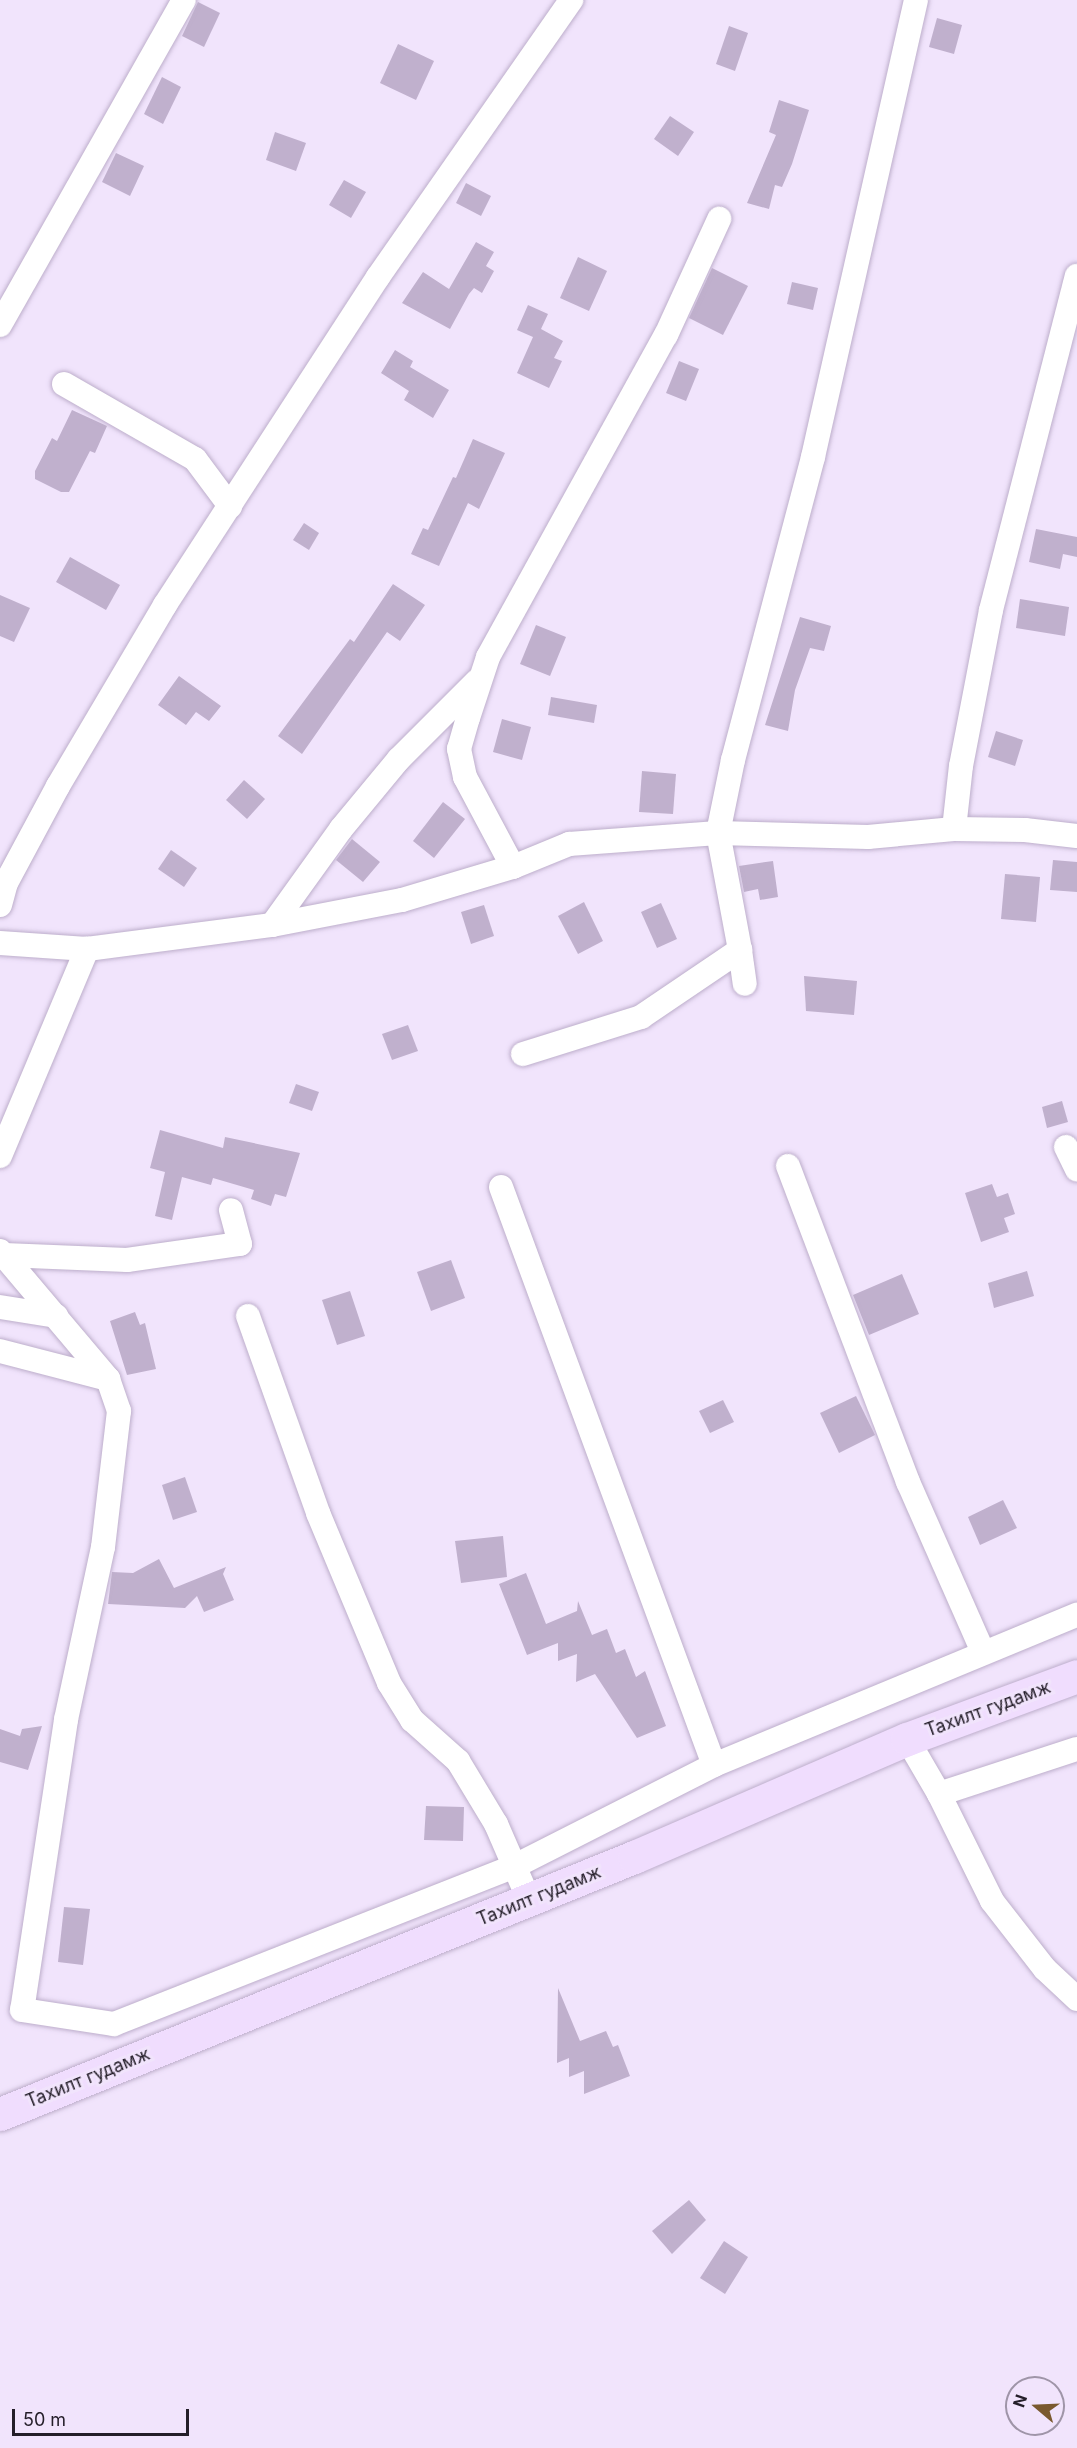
<!DOCTYPE html>
<meta charset="utf-8">
<style>
body{margin:0}
#map{position:relative;width:1077px;height:2448px;overflow:hidden;background:#f1e4fc;font-family:Inter,sans-serif}
div>[style]{position:absolute}
.building>*{inset:0;background:#c0b0cd}
.roads{filter:drop-shadow(0 0 2px #bdaecb) drop-shadow(0 0 2px #bdaecb)}
.minor>*{height:24px;margin:-12px;padding:0 12px;transform-origin:12px;border-radius:12px;background:#fff}
.secondary>*{height:33px;margin:-16.5px;padding:0 16.5px;transform-origin:16.5px;border-radius:16.5px;background:#f0ddfe}
span{translate:-50% -50%;white-space:nowrap;text-align:center;line-height:1.15;-webkit-text-stroke:6px #f1e4fc;paint-order:stroke}
.street-label{font-size:18px;color:#241e29}
.north{position:absolute;left:1005px;top:2376px;width:60px;height:60px;box-sizing:border-box;background:#f1e4fc;border:2px solid #9f95a8;border-radius:50%;rotate:289deg;font-size:16px;font-weight:700;line-height:24px;text-align:center;color:#241e29}
.north::after{content:'';display:block;margin:auto;width:21px;height:27px;background:#7a592f;clip-path:polygon(50% 0,100% 100%,50% 72%,0 100%)}
.scale{position:absolute;left:12px;top:2409px;width:177px;height:27px;box-sizing:border-box;border:3px solid #241e29;border-top:0;padding-left:8px;font-size:18px;line-height:21px;white-space:nowrap;color:#241e29;-webkit-text-stroke:4px #f1e4fc;paint-order:stroke}
</style>
<div id="map">
<div class="building">
<div style="clip-path:polygon(198px 2px,220px 13px,204px 47px,182px 36px)"></div>
<div style="clip-path:polygon(937px 18px,962px 25px,954px 54px,929px 47px)"></div>
<div style="clip-path:polygon(729px 26px,748px 33px,735px 71px,716px 64px)"></div>
<div style="clip-path:polygon(398px 44px,434px 61px,416px 100px,380px 83px)"></div>
<div style="clip-path:polygon(162px 77px,181px 87px,163px 124px,144px 114px)"></div>
<div style="clip-path:polygon(779px 100px,809px 110px,792px 164px,782px 187px,775px 185px,769px 209px,747px 203px,776px 135px,769px 132px)"></div>
<div style="clip-path:polygon(670px 116px,694px 132px,678px 156px,654px 139px)"></div>
<div style="clip-path:polygon(275px 132px,306px 143px,296px 171px,266px 160px)"></div>
<div style="clip-path:polygon(116px 153px,144px 166px,130px 196px,102px 182px)"></div>
<div style="clip-path:polygon(344px 180px,366px 192px,351px 218px,329px 205px)"></div>
<div style="clip-path:polygon(466px 183px,491px 196px,481px 216px,456px 203px)"></div>
<div style="clip-path:polygon(476px 242px,494px 252px,486px 266px,494px 271px,482px 293px,474px 288px,469px 294px,450px 329px,402px 303px,423px 272px,449px 289px)"></div>
<div style="clip-path:polygon(578px 257px,607px 271px,589px 311px,560px 298px)"></div>
<div style="clip-path:polygon(712px 268px,748px 286px,723px 335px,689px 318px)"></div>
<div style="clip-path:polygon(792px 282px,818px 288px,813px 310px,787px 304px)"></div>
<div style="clip-path:polygon(528px 305px,548px 314px,541px 329px,563px 341px,554px 358px,562px 361px,549px 388px,517px 373px,533px 337px,517px 330px)"></div>
<div style="clip-path:polygon(395px 350px,413px 361px,410px 367px,449px 390px,433px 418px,404px 400px,409px 391px,381px 373px)"></div>
<div style="clip-path:polygon(679px 361px,699px 369px,686px 401px,666px 393px)"></div>
<div style="clip-path:polygon(72px 410px,107px 426px,95px 453px,90px 451px,69px 492px,61px 492px,35px 479px,35px 471px,52px 438px,57px 441px)"></div>
<div style="clip-path:polygon(473px 439px,505px 453px,479px 509px,468px 503px,439px 566px,411px 554px,423px 528px,428px 530px,453px 477px,456px 478px)"></div>
<div style="clip-path:polygon(304px 523px,319px 533px,309px 550px,293px 540px)"></div>
<div style="clip-path:polygon(1036px 529px,1077px 537px,1077px 557px,1063px 554px,1060px 569px,1029px 562px)"></div>
<div style="clip-path:polygon(70px 557px,120px 585px,106px 610px,56px 582px)"></div>
<div style="clip-path:polygon(393px 584px,425px 605px,400px 641px,387px 632px,302px 754px,278px 736px,350px 639px,354px 642px)"></div>
<div style="clip-path:polygon(0 595px,30px 608px,14px 642px,0 636px)"></div>
<div style="clip-path:polygon(1020px 599px,1069px 607px,1065px 636px,1016px 628px)"></div>
<div style="clip-path:polygon(800px 617px,831px 626px,824px 651px,810px 648px,795px 690px,788px 731px,765px 725px)"></div>
<div style="clip-path:polygon(536px 625px,566px 637px,550px 676px,520px 664px)"></div>
<div style="clip-path:polygon(179px 676px,221px 706px,209px 721px,196px 712px,186px 725px,158px 705px)"></div>
<div style="clip-path:polygon(551px 697px,597px 705px,594px 723px,548px 715px)"></div>
<div style="clip-path:polygon(502px 719px,531px 727px,522px 760px,493px 752px)"></div>
<div style="clip-path:polygon(996px 731px,1023px 740px,1015px 766px,988px 757px)"></div>
<div style="clip-path:polygon(642px 771px,676px 774px,673px 814px,639px 812px)"></div>
<div style="clip-path:polygon(244px 780px,265px 799px,247px 819px,226px 800px)"></div>
<div style="clip-path:polygon(443px 802px,465px 819px,434px 858px,413px 841px)"></div>
<div style="clip-path:polygon(352px 839px,380px 862px,363px 882px,336px 860px)"></div>
<div style="clip-path:polygon(171px 850px,197px 868px,184px 887px,158px 869px)"></div>
<div style="clip-path:polygon(1053px 860px,1077px 862px,1077px 892px,1050px 890px)"></div>
<div style="clip-path:polygon(773px 861px,778px 897px,760px 900px,758px 889px,744px 892px,739px 866px)"></div>
<div style="clip-path:polygon(1005px 874px,1040px 877px,1036px 922px,1001px 919px)"></div>
<div style="clip-path:polygon(584px 902px,603px 941px,578px 954px,558px 916px)"></div>
<div style="clip-path:polygon(661px 903px,677px 939px,657px 948px,641px 912px)"></div>
<div style="clip-path:polygon(484px 905px,494px 936px,471px 944px,461px 912px)"></div>
<div style="clip-path:polygon(804px 976px,857px 981px,854px 1015px,806px 1011px)"></div>
<div style="clip-path:polygon(408px 1025px,418px 1051px,392px 1060px,382px 1034px)"></div>
<div style="clip-path:polygon(296px 1084px,319px 1092px,312px 1111px,289px 1103px)"></div>
<div style="clip-path:polygon(1062px 1101px,1068px 1122px,1047px 1128px,1042px 1107px)"></div>
<div style="clip-path:polygon(160px 1130px,223px 1148px,225px 1137px,300px 1153px,286px 1197px,275px 1194px,271px 1206px,251px 1199px,254px 1190px,213px 1178px,211px 1185px,182px 1177px,172px 1220px,155px 1216px,165px 1172px,150px 1168px)"></div>
<div style="clip-path:polygon(992px 1184px,997px 1197px,1008px 1193px,1015px 1214px,1004px 1218px,1009px 1232px,981px 1242px,965px 1193px)"></div>
<div style="clip-path:polygon(451px 1260px,465px 1298px,431px 1311px,417px 1272px)"></div>
<div style="clip-path:polygon(1027px 1271px,1034px 1296px,994px 1308px,988px 1283px)"></div>
<div style="clip-path:polygon(902px 1274px,919px 1314px,869px 1335px,853px 1295px)"></div>
<div style="clip-path:polygon(350px 1291px,365px 1336px,337px 1345px,322px 1300px)"></div>
<div style="clip-path:polygon(135px 1312px,140px 1325px,145px 1323px,156px 1369px,127px 1375px,110px 1321px)"></div>
<div style="clip-path:polygon(856px 1396px,875px 1435px,839px 1453px,820px 1413px)"></div>
<div style="clip-path:polygon(723px 1400px,734px 1422px,710px 1433px,699px 1411px)"></div>
<div style="clip-path:polygon(185px 1477px,197px 1512px,173px 1520px,162px 1485px)"></div>
<div style="clip-path:polygon(1003px 1500px,1017px 1528px,980px 1545px,968px 1517px)"></div>
<div style="clip-path:polygon(503px 1536px,507px 1577px,461px 1583px,455px 1541px)"></div>
<div style="clip-path:polygon(159px 1559px,174px 1588px,226px 1567px,223px 1574px,234px 1600px,204px 1612px,197px 1596px,185px 1608px,108px 1604px,112px 1572px,133px 1573px)"></div>
<div style="clip-path:polygon(526px 1573px,546px 1624px,577px 1611px,578px 1601px,592px 1635px,607px 1629px,616px 1653px,625px 1649px,636px 1677px,645px 1671px,666px 1726px,637px 1738px,595px 1674px,576px 1682px,577px 1654px,558px 1661px,558px 1643px,527px 1655px,499px 1584px)"></div>
<div style="clip-path:polygon(42px 1726px,28px 1770px,0 1762px,0 1729px,20px 1736px,22px 1729px)"></div>
<div style="clip-path:polygon(426px 1806px,464px 1807px,463px 1841px,424px 1840px)"></div>
<div style="clip-path:polygon(64px 1907px,90px 1909px,83px 1965px,58px 1962px)"></div>
<div style="clip-path:polygon(558px 1988px,580px 2041px,606px 2031px,613px 2047px,618px 2045px,630px 2076px,584px 2094px,584px 2071px,569px 2077px,569px 2058px,557px 2063px)"></div>
<div style="clip-path:polygon(689px 2200px,706px 2220px,672px 2254px,652px 2231px)"></div>
<div style="clip-path:polygon(724px 2241px,748px 2257px,725px 2294px,700px 2278px)"></div>
</div>
<div class="roads">
<div class="minor">
<div style="left:0;top:325px;width:373px;rotate:-60.5deg"></div>
<div style="left:64px;top:384px;width:151px;rotate:29.8deg"></div>
<div style="left:195px;top:459px;width:59px;rotate:53.3deg"></div>
<div style="left:954px;top:829px;width:63px;rotate:-83.7deg"></div>
<div style="left:961px;top:766px;width:159px;rotate:-79.1deg"></div>
<div style="left:991px;top:610px;width:345px;rotate:-75.6deg"></div>
<div style="left:513px;top:867px;width:102px;rotate:-118.1deg"></div>
<div style="left:465px;top:777px;width:29px;rotate:-102deg"></div>
<div style="left:459px;top:749px;width:32px;rotate:-74deg"></div>
<div style="left:468px;top:718px;width:64px;rotate:-71.8deg"></div>
<div style="left:488px;top:657px;width:368px;rotate:-61.1deg"></div>
<div style="left:666px;top:335px;width:128px;rotate:-65.4deg"></div>
<div style="left:0;top:905px;width:23px;rotate:-75deg"></div>
<div style="left:6px;top:883px;width:110px;rotate:-61.8deg"></div>
<div style="left:58px;top:786px;width:210px;rotate:-59.4deg"></div>
<div style="left:165px;top:605px;width:391px;rotate:-57deg"></div>
<div style="left:378px;top:277px;width:338px;rotate:-55.1deg"></div>
<div style="left:272px;top:925px;width:118px;rotate:-54.3deg"></div>
<div style="left:341px;top:829px;width:91px;rotate:-50.4deg"></div>
<div style="left:399px;top:759px;width:110px;rotate:-45deg"></div>
<div style="left:0;top:943px;width:87px;rotate:3.9deg"></div>
<div style="left:87px;top:949px;width:187px;rotate:-7.4deg"></div>
<div style="left:272px;top:925px;width:132px;rotate:-10.9deg"></div>
<div style="left:402px;top:900px;width:116px;rotate:-16.6deg"></div>
<div style="left:513px;top:867px;width:61px;rotate:-22.3deg"></div>
<div style="left:569px;top:844px;width:149px;rotate:-4.2deg"></div>
<div style="left:718px;top:833px;width:150px;rotate:1.5deg"></div>
<div style="left:868px;top:837px;width:86px;rotate:-5.3deg"></div>
<div style="left:954px;top:829px;width:71px;rotate:0.8deg"></div>
<div style="left:1025px;top:830px;width:52px;rotate:6.6deg"></div>
<div style="left:740px;top:950px;width:34px;rotate:82deg"></div>
<div style="left:523px;top:1054px;width:124px;rotate:-17.4deg"></div>
<div style="left:641px;top:1017px;width:120px;rotate:-34.1deg"></div>
<div style="left:740px;top:950px;width:119px;rotate:-100.6deg"></div>
<div style="left:718px;top:833px;width:75px;rotate:-78.4deg"></div>
<div style="left:733px;top:760px;width:313px;rotate:-75.2deg"></div>
<div style="left:813px;top:457px;width:468px;rotate:-77.3deg"></div>
<div style="left:1066px;top:1147px;width:25px;rotate:64deg"></div>
<div style="left:0;top:1156px;width:225px;rotate:-67.2deg"></div>
<div style="left:788px;top:1166px;width:338px;rotate:69.2deg"></div>
<div style="left:908px;top:1482px;width:186px;rotate:66.2deg"></div>
<div style="left:0;top:1251px;width:167px;rotate:49.8deg"></div>
<div style="left:108px;top:1379px;width:34px;rotate:71deg"></div>
<div style="left:119px;top:1411px;width:137px;rotate:96.7deg"></div>
<div style="left:103px;top:1547px;width:177px;rotate:102.1deg"></div>
<div style="left:66px;top:1720px;width:293px;rotate:98.6deg"></div>
<div style="left:22px;top:2010px;width:93px;rotate:8.7deg"></div>
<div style="left:114px;top:2024px;width:433px;rotate:-21.5deg"></div>
<div style="left:517px;top:1865px;width:221px;rotate:-26.9deg"></div>
<div style="left:714px;top:1765px;width:616px;rotate:-110.23deg"></div>
<div style="left:4px;top:1255px;width:123px;rotate:2.3deg"></div>
<div style="left:127px;top:1260px;width:114px;rotate:-8.1deg"></div>
<div style="left:240px;top:1244px;width:35px;rotate:-105deg"></div>
<div style="left:0;top:1307px;width:57px;rotate:9.1deg"></div>
<div style="left:248px;top:1316px;width:209px;rotate:70.4deg"></div>
<div style="left:318px;top:1513px;width:184px;rotate:67.3deg"></div>
<div style="left:389px;top:1683px;width:44px;rotate:58.1deg"></div>
<div style="left:412px;top:1720px;width:62px;rotate:41.7deg"></div>
<div style="left:458px;top:1761px;width:74px;rotate:58.9deg"></div>
<div style="left:496px;top:1824px;width:83px;rotate:66.5deg"></div>
<div style="left:0;top:1351px;width:112px;rotate:14.5deg"></div>
<div style="left:907px;top:1739px;width:64px;rotate:59.8deg"></div>
<div style="left:939px;top:1794px;width:119px;rotate:63.6deg"></div>
<div style="left:992px;top:1901px;width:86px;rotate:52.1deg"></div>
<div style="left:1045px;top:1969px;width:44px;rotate:43.2deg"></div>
<div style="left:714px;top:1765px;width:393px;rotate:-22.5deg"></div>
<div style="left:939px;top:1794px;width:145px;rotate:-18.1deg"></div>
</div>
<div class="secondary">
<div style="left:0;top:2114px;width:684px;rotate:-22.07deg"></div>
<div style="left:634px;top:1857px;width:297px;rotate:-23.4deg"></div>
<div style="left:907px;top:1739px;width:181px;rotate:-20.3deg"></div>
</div>
</div>
<div class="street-label">
<span style="left:988px;top:1709px;rotate:-20deg">Тахилт гудамж</span>
<span style="left:539px;top:1896px;rotate:-22deg">Тахилт гудамж</span>
<span style="left:88px;top:2078px;rotate:-22deg">Тахилт гудамж</span>
</div>
<div class="north">N</div>
<div class="scale">50 m</div>
</div>
